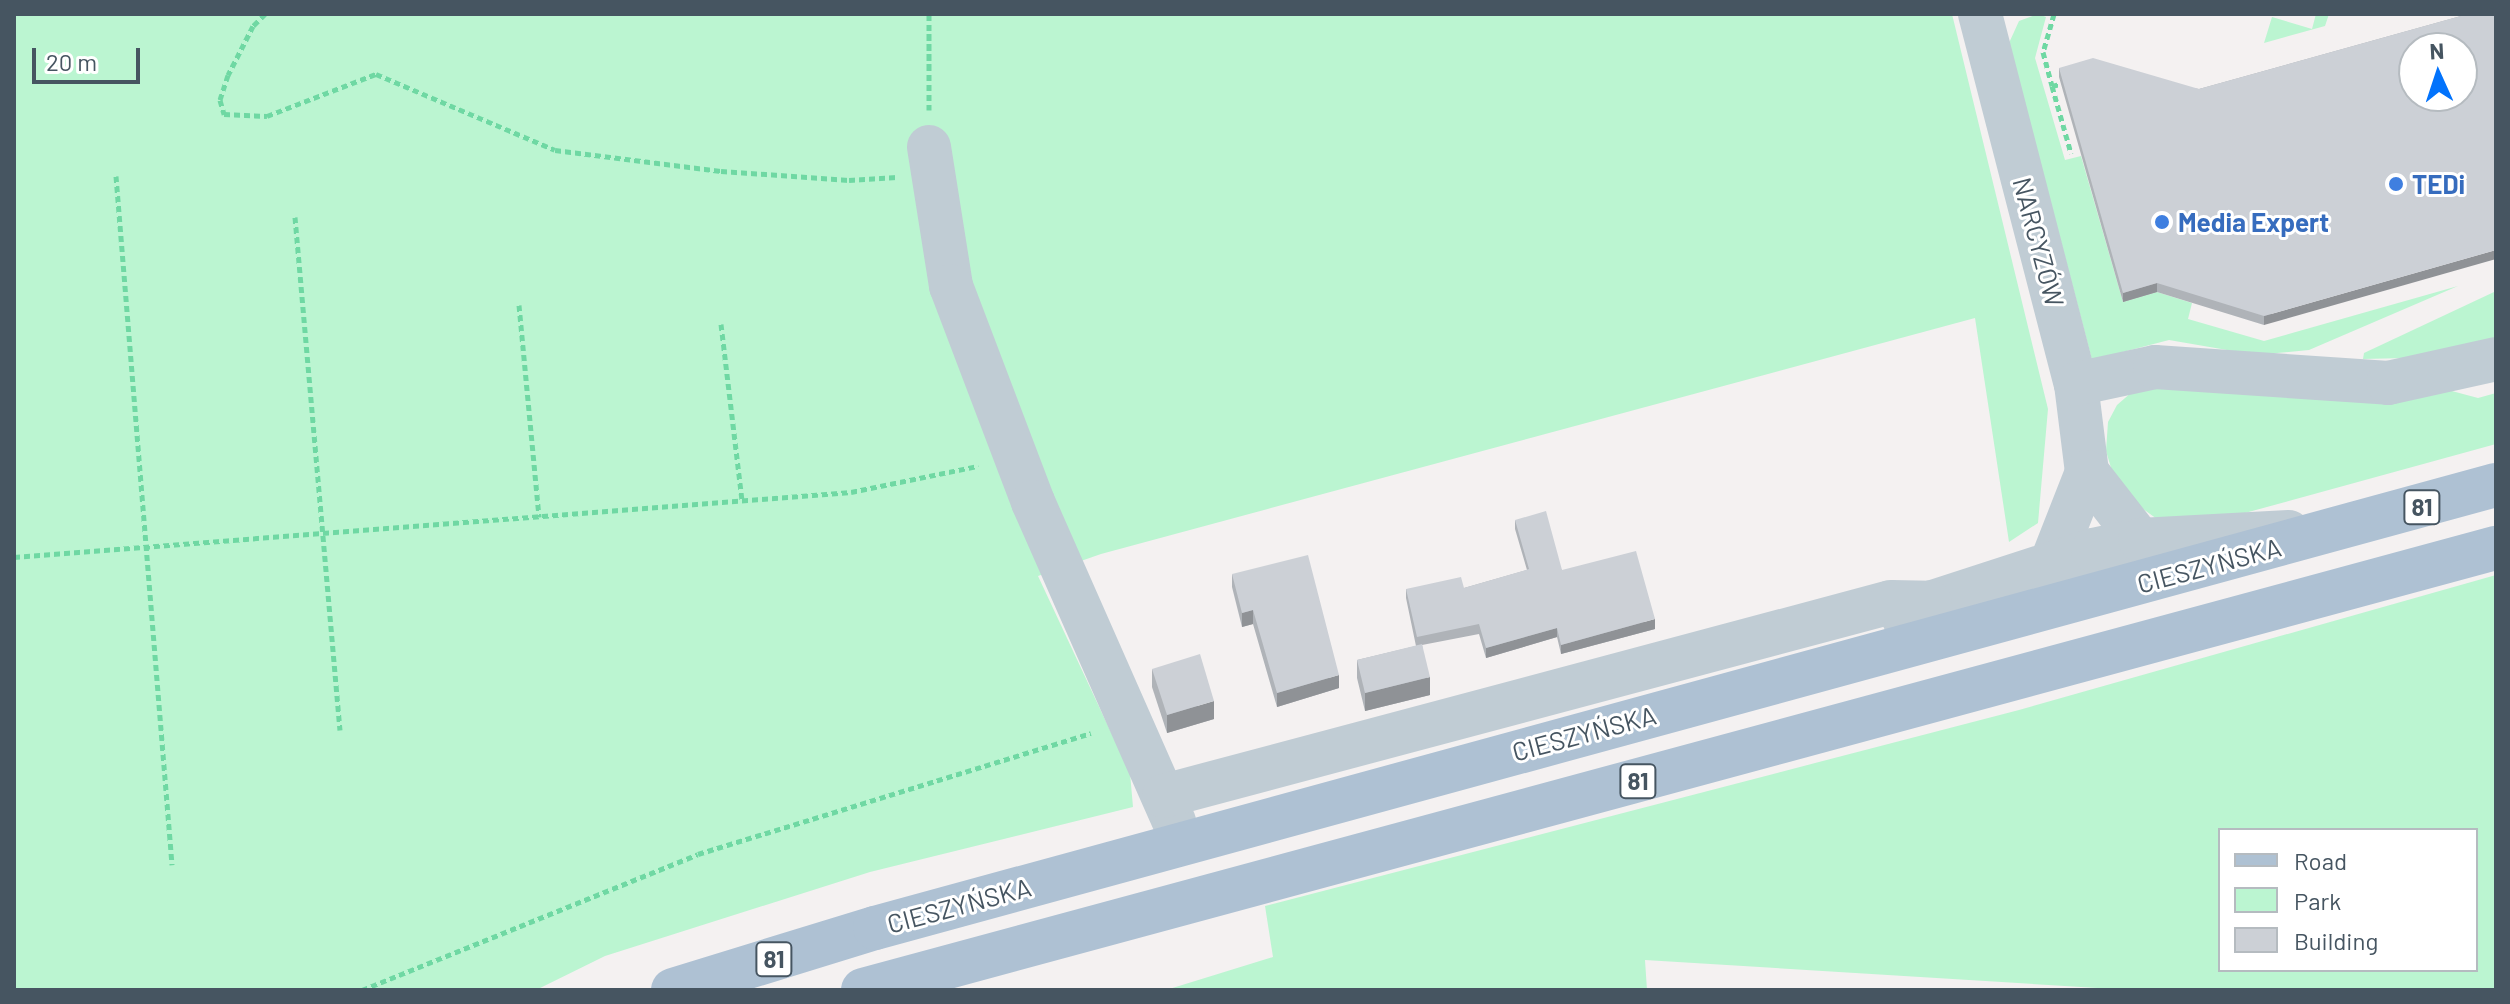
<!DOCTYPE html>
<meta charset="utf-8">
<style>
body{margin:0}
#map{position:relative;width:2510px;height:1004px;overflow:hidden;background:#f4f1f1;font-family:Barlow,sans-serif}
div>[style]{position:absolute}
.green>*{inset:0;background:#bbf5d1}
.path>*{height:5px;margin-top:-2.5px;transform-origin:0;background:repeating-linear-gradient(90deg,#6fd8a3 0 6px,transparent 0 10px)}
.minor>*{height:44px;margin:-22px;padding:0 22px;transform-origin:22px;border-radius:22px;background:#c0ccd4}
.major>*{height:44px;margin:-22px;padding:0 22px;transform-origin:22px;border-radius:22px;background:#aec1d3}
.wall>*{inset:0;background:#afb3b8}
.shaded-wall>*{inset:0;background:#8f9296}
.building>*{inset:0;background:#ccd0d6}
.dots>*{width:22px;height:22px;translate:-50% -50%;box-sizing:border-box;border:4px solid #fff;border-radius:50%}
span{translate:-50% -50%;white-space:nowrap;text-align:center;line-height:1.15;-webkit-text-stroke:6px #fff;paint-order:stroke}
.shield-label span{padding:2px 6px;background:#fff;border:2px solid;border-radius:6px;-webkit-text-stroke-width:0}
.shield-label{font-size:24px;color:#465561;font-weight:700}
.shop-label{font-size:26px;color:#366cbe;font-weight:700}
.left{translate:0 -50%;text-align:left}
.street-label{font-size:26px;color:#465561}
.frame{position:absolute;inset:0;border:16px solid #465561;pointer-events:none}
.legend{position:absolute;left:2218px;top:828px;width:260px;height:144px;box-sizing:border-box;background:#fff;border:2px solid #b5bbc0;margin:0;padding:10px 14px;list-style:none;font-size:24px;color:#465561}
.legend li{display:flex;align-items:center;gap:16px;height:40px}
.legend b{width:40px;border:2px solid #b5bbc0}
.north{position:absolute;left:2398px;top:32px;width:80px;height:80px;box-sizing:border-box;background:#fff;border:2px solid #b5bbc0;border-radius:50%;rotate:357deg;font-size:22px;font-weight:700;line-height:32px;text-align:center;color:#465561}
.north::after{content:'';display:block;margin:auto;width:28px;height:36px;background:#0273fc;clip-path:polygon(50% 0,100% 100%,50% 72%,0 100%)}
.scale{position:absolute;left:32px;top:48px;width:108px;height:36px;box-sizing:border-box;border:4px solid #465561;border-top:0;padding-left:10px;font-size:24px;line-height:28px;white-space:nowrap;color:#465561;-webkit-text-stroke:6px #fff;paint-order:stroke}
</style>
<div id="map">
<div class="green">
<div style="clip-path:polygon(14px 14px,1952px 14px,2048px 409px,2038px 523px,2009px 542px,1975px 318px,1101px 554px,1038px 576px,1130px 773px,1133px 807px,870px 872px,605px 956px,536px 990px,14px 990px)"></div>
<div style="clip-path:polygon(2038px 14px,2046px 17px,2035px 58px,2065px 160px,2081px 156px,2123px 302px,2157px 292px,2192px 303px,2188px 319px,2264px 341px,2458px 286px,2309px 350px,2256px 355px,2169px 340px,2092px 360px,2009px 43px,2019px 21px)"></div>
<div style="clip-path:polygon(2316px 14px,2329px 14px,2325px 26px,2264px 43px,2272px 17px,2312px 29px)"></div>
<div style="clip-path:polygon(2494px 292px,2496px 338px,2406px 358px,2363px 359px,2364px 353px)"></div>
<div style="clip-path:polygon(2140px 385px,2448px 390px,2478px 398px,2496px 393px,2496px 444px,2194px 527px,2157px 519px,2139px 506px,2112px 471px,2106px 451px,2108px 422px,2117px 405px)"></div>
<div style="clip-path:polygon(evenodd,2496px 575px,2496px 990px,2130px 990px,1645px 960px,1647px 990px,1166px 990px,1273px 957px,1265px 906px,2019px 710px,2496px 575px,2220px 830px,2476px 830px,2476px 970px,2220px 970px,2220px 830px)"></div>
</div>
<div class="path">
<div style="left:265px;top:14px;width:17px;rotate:135deg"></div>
<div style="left:253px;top:26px;width:55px;rotate:117deg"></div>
<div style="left:228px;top:75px;width:26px;rotate:108deg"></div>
<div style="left:220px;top:100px;width:15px;rotate:74deg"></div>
<div style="left:224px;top:114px;width:43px;rotate:2.7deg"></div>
<div style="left:267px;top:116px;width:117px;rotate:-21.1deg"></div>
<div style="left:376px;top:74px;width:194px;rotate:23deg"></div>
<div style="left:555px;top:150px;width:167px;rotate:7.2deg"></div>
<div style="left:721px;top:171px;width:128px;rotate:4deg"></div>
<div style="left:849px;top:180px;width:48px;rotate:-3.6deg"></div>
<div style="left:2054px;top:14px;width:40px;rotate:106deg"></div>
<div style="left:2043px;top:52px;width:35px;rotate:75deg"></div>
<div style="left:2052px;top:86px;width:12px;rotate:-14deg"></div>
<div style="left:2052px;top:86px;width:70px;rotate:74.2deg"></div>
<div style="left:929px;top:110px;width:96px;rotate:-90deg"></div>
<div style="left:116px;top:176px;width:691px;rotate:85.35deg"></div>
<div style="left:295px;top:217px;width:515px;rotate:84.99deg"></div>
<div style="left:519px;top:305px;width:213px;rotate:84.6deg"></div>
<div style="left:721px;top:324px;width:177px;rotate:83.2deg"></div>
<div style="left:14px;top:557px;width:840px;rotate:-4.44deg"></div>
<div style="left:851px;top:492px;width:130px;rotate:-11.6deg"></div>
<div style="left:362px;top:990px;width:362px;rotate:-22deg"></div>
<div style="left:698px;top:854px;width:411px;rotate:-17.1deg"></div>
</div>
<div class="minor">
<div style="left:1980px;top:14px;width:382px;rotate:75.5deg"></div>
<div style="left:2076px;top:384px;width:89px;rotate:82.9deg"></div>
<div style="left:2087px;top:472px;width:99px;rotate:111.4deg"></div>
<div style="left:929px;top:147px;width:141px;rotate:81deg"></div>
<div style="left:951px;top:286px;width:231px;rotate:69.2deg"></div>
<div style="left:1033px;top:502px;width:350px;rotate:66.2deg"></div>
<div style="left:2076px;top:384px;width:81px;rotate:-12.1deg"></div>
<div style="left:2155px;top:367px;width:234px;rotate:3.9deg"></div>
<div style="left:2388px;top:383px;width:111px;rotate:-12.5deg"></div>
<div style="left:2087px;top:472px;width:86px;rotate:52.1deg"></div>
<div style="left:1904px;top:619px;width:31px;rotate:-32deg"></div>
<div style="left:1930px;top:603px;width:171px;rotate:-18deg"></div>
<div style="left:2093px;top:550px;width:48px;rotate:-12deg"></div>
<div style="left:2140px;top:540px;width:149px;rotate:-3.1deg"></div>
<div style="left:1164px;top:796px;width:752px;rotate:-14.94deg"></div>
<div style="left:1891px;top:602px;width:39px;rotate:1deg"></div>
</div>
<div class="major">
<div style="left:673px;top:990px;width:211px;rotate:-17.1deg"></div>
<div style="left:875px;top:928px;width:1680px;rotate:-15.29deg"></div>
<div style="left:863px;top:990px;width:1692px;rotate:-15.15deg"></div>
</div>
<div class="wall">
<div style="clip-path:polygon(2468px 14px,2264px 325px,2157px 292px,2123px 302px,2059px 77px,2059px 68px,2199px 89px)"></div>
<div style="clip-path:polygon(1515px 520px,1562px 570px,1655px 629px,1561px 654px,1557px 637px,1486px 658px,1479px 634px,1422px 645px,1430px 695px,1365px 711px,1357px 678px,1357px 660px,1416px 646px,1406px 598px,1406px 589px,1464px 588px,1527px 570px,1515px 529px)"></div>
<div style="clip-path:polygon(1232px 574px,1339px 688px,1277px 707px,1253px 624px,1242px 627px,1232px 587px)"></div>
<div style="clip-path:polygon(1152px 669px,1214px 719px,1167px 733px,1152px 687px)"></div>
</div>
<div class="shaded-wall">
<div style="clip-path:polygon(2496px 250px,2496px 259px,2264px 325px,2264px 316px)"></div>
<div style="clip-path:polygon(2157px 283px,2157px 292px,2123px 302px,2123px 293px)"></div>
<div style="clip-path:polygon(1253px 610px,1253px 624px,1242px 627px,1242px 613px)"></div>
<div style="clip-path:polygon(1655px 619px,1655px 629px,1561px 654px,1561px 645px)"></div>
<div style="clip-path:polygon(1557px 628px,1557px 637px,1486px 658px,1486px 648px)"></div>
<div style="clip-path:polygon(1339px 675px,1339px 688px,1277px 707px,1277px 693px)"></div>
<div style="clip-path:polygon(1430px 677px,1430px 695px,1365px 711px,1365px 693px)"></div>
<div style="clip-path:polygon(1214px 701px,1214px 719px,1167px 733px,1167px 715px)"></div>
</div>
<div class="building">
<div style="clip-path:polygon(evenodd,2468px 14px,2496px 14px,2496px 250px,2264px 316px,2157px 283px,2123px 293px,2059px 68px,2093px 58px,2199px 89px,2468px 14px,2414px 48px,2462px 48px,2462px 96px,2414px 96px,2414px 48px)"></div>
<div style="clip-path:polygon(1546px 511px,1562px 570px,1636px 551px,1655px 619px,1561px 645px,1557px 628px,1486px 648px,1479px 624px,1417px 637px,1406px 589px,1461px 577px,1464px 588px,1529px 569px,1515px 520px)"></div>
<div style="clip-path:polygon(1308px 555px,1339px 675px,1277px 693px,1253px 610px,1242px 613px,1232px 574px)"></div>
<div style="clip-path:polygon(1422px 644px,1430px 677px,1365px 693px,1357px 660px)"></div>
<div style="clip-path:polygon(1200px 654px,1214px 701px,1167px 715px,1152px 669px)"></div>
</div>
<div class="dots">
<div style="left:2396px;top:184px;background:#3f7fe0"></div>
<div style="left:2162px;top:222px;background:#3f7fe0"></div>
</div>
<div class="shield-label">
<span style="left:2422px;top:507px">81</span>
<span style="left:1638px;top:781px">81</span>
<span style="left:774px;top:959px">81</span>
</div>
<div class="shop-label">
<span class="left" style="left:2412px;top:184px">TEDi</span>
<span class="left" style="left:2178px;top:222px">Media Expert</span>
</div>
<div class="street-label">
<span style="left:2039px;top:242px;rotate:75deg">NARCYZÓW</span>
<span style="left:2209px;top:565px;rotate:-15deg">CIESZYŃSKA</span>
<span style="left:1584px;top:733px;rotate:-15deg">CIESZYŃSKA</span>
<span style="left:959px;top:905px;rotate:-15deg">CIESZYŃSKA</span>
</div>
<div class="frame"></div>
<ul class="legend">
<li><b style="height:10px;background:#aec1d3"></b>Road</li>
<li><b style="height:22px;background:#bbf5d1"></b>Park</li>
<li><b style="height:22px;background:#ccd0d6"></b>Building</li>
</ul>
<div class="north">N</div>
<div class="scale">20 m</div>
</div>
